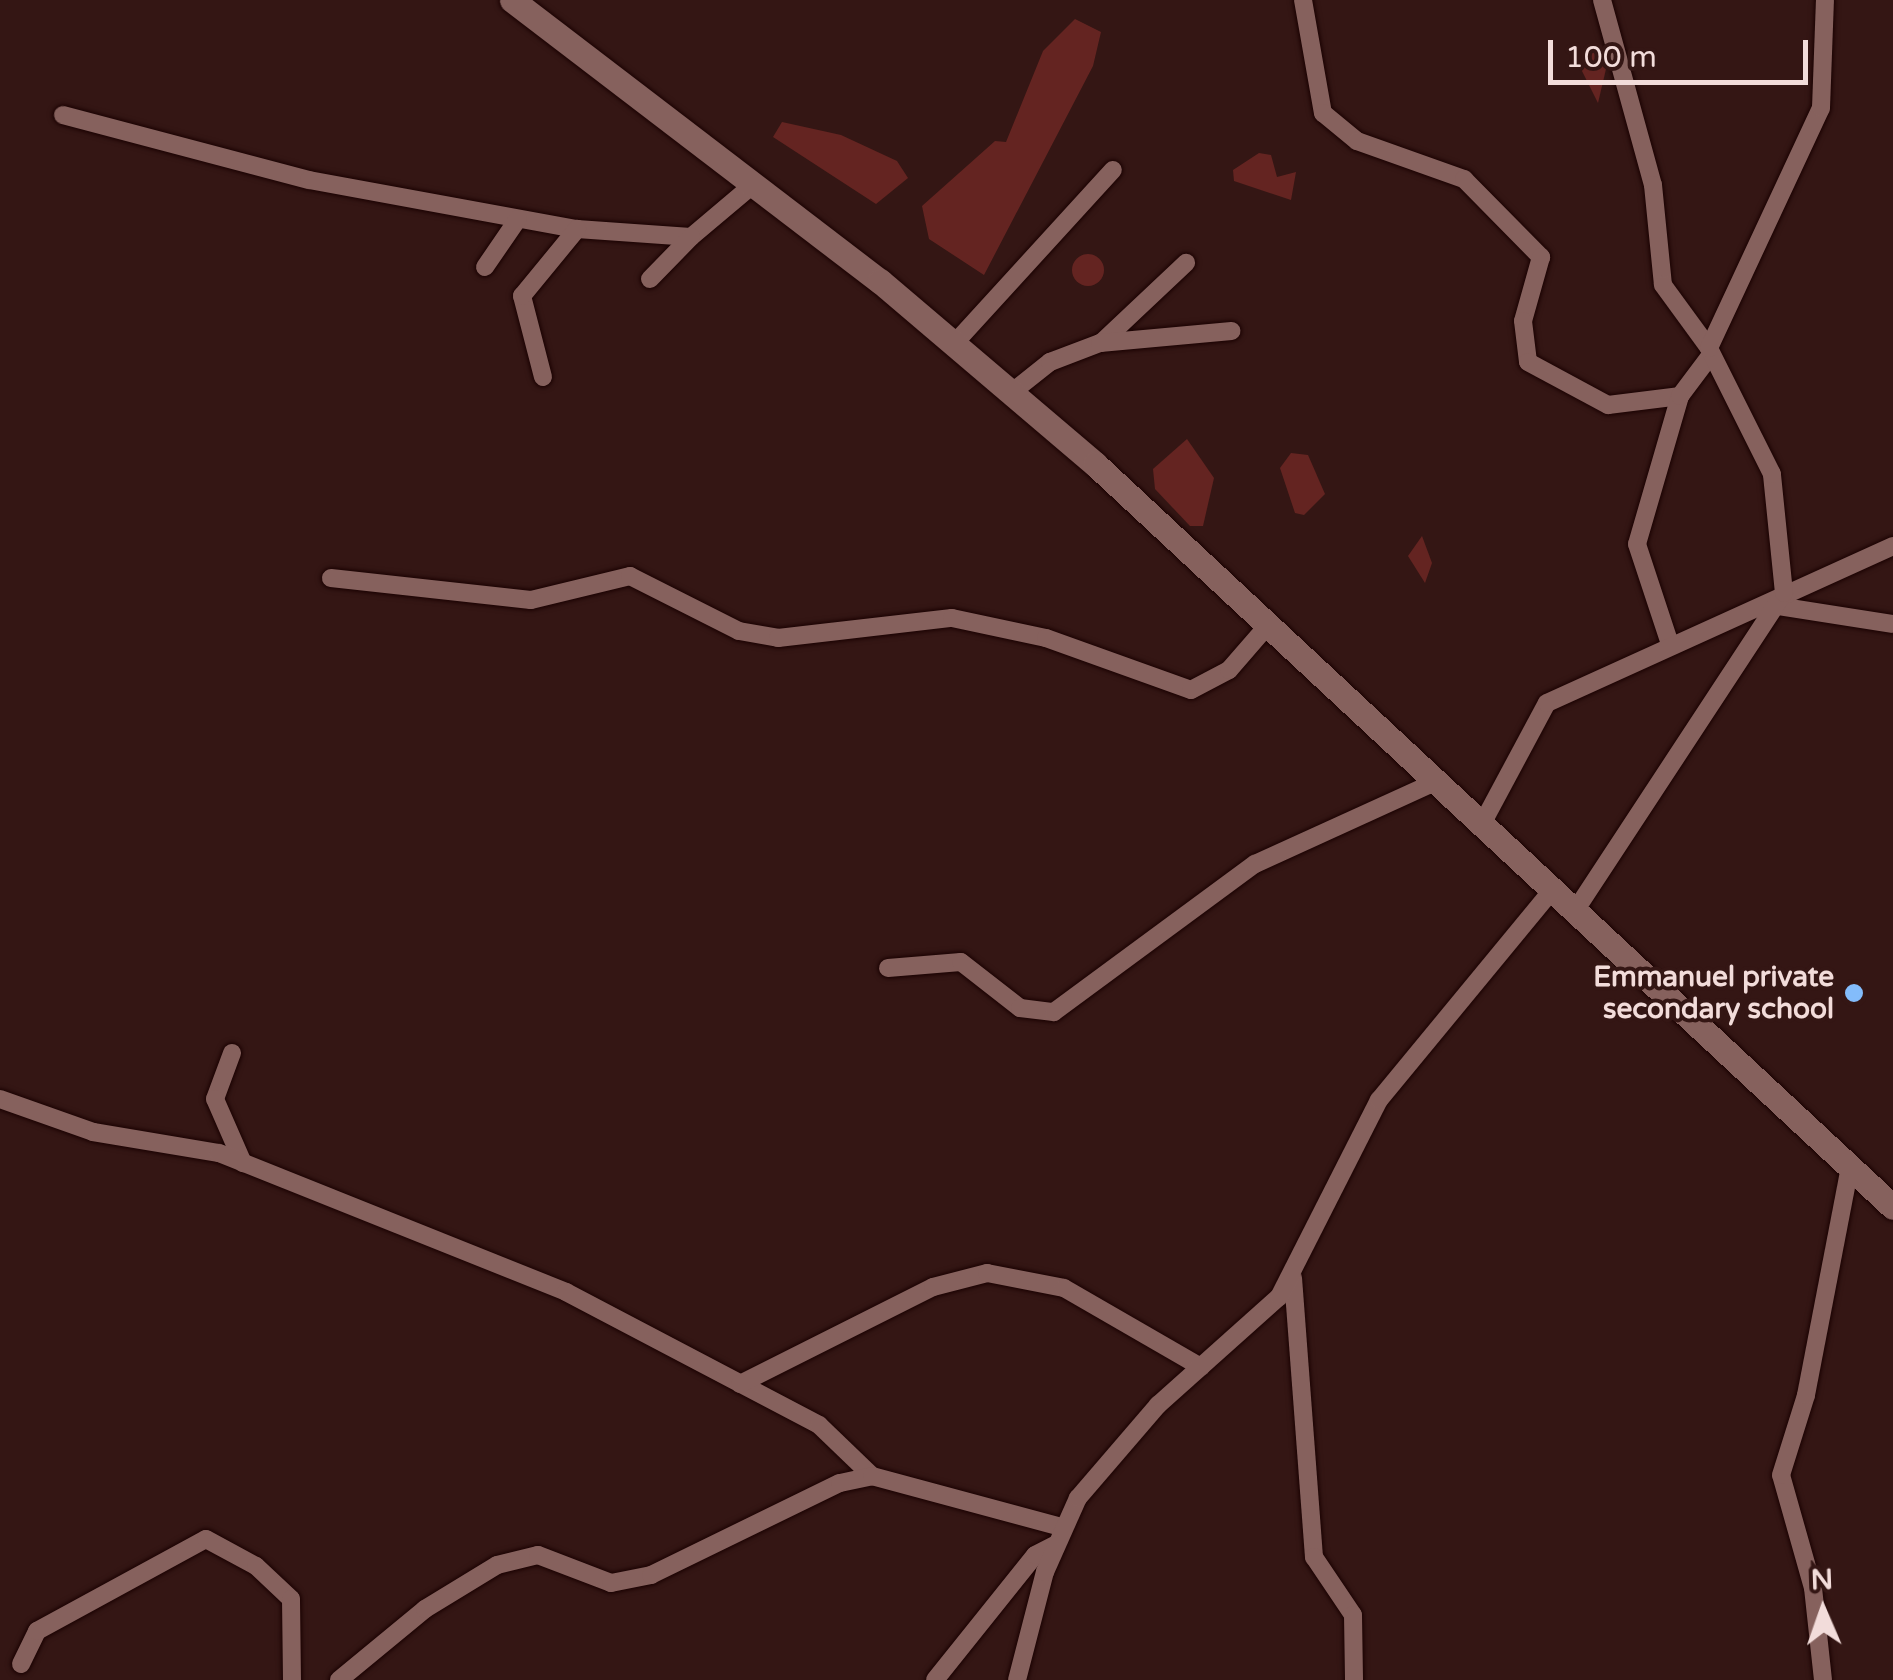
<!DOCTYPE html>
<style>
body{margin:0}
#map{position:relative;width:1893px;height:1680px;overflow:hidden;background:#341614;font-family:"Varela Round",sans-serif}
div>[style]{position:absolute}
.green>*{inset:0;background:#642421}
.round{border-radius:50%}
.roads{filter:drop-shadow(0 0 2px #1a0202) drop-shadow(0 0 2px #1a0202)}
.minor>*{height:18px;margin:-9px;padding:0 9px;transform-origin:9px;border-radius:9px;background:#86615d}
.secondary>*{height:25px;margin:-12.5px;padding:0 12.5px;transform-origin:12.5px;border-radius:12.5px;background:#86615d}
.dots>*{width:28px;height:28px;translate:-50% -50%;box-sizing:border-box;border:5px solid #341614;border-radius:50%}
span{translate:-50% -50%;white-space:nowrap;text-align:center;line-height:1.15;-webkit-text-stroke:8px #341614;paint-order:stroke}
.poi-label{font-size:28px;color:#f2dcda;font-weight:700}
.right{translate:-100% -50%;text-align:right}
.north{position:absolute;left:1773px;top:1560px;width:100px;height:100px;-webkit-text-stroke:8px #341614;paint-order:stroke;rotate:358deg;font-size:28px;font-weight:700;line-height:40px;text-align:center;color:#f2dcda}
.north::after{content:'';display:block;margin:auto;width:35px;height:45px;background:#f2dcda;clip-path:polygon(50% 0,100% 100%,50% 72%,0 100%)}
.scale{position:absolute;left:1548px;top:40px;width:260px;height:45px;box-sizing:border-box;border:5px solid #f2dcda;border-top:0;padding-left:12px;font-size:30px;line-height:35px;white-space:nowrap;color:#f2dcda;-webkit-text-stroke:8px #341614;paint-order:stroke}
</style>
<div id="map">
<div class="green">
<div style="clip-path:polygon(1075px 19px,1101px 32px,1093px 66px,984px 275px,929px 239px,922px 206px,995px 141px,1006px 142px,1043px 51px)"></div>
<div style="clip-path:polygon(1591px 46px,1606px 69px,1598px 103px,1582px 71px)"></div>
<div style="clip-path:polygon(782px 122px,841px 135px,897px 161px,908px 178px,876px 204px,773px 137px)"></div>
<div style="clip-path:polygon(1259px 153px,1271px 155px,1277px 177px,1296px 172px,1291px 200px,1234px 181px,1233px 170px)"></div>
<div class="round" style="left:1072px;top:254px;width:32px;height:32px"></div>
<div style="clip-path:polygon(1187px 439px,1214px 478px,1203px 526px,1190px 526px,1155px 489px,1153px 469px)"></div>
<div style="clip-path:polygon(1291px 453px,1308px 455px,1325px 494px,1304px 515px,1295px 513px,1280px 468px)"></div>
<div style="clip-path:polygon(1422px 536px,1432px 563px,1425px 583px,1408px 556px)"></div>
</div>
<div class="roads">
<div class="minor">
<div style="left:1303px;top:0;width:115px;rotate:80deg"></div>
<div style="left:1323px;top:113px;width:44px;rotate:39.5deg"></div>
<div style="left:1357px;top:141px;width:114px;rotate:19.6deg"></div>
<div style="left:1464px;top:179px;width:110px;rotate:45.4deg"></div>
<div style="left:1541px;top:257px;width:66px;rotate:105.7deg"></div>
<div style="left:1523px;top:321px;width:41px;rotate:83deg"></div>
<div style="left:1528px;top:362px;width:91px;rotate:28.3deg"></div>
<div style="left:1608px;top:405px;width:73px;rotate:-7.1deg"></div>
<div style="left:1602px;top:0;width:192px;rotate:74.6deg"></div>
<div style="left:1653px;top:185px;width:100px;rotate:84.3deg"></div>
<div style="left:1663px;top:285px;width:78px;rotate:53.9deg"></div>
<div style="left:63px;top:115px;width:254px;rotate:14.8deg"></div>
<div style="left:309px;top:180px;width:272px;rotate:10.4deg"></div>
<div style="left:577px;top:229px;width:114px;rotate:4deg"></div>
<div style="left:691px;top:237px;width:84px;rotate:-40.2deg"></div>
<div style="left:485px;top:267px;width:58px;rotate:-55.5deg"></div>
<div style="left:650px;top:279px;width:59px;rotate:-45.7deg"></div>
<div style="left:1101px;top:343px;width:117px;rotate:-43.3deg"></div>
<div style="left:953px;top:345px;width:237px;rotate:-47.6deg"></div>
<div style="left:543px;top:377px;width:84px;rotate:-104.5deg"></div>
<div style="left:522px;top:296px;width:87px;rotate:-50.6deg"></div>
<div style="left:1011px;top:393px;width:50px;rotate:-38.5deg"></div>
<div style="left:1050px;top:362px;width:53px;rotate:-20.8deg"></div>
<div style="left:1100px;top:343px;width:132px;rotate:-5.2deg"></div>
<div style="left:331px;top:578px;width:201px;rotate:6.3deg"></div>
<div style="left:531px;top:600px;width:102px;rotate:-13.6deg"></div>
<div style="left:630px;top:576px;width:122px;rotate:26.8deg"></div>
<div style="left:739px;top:631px;width:40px;rotate:10deg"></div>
<div style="left:778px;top:638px;width:175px;rotate:-6.6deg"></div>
<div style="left:952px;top:618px;width:96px;rotate:12deg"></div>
<div style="left:1046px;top:638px;width:154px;rotate:19.7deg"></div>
<div style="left:1191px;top:690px;width:43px;rotate:-27.8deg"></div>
<div style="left:1229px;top:670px;width:61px;rotate:-49deg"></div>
<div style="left:1778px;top:606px;width:116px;rotate:8.9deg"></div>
<div style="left:1669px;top:641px;width:102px;rotate:-108.3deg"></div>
<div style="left:1637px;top:544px;width:154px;rotate:-73.8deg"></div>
<div style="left:1680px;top:396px;width:50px;rotate:-53.1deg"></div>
<div style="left:1482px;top:824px;width:137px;rotate:-61.8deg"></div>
<div style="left:1547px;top:703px;width:380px;rotate:-24.4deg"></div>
<div style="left:1575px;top:911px;width:381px;rotate:-56.7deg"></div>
<div style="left:1784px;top:593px;width:120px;rotate:-95.8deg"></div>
<div style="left:1772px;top:474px;width:141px;rotate:-116.6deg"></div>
<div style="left:1709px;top:348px;width:265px;rotate:-65deg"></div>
<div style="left:1821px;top:108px;width:108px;rotate:-87.9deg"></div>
<div style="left:888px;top:968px;width:73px;rotate:-4.7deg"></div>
<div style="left:961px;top:962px;width:75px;rotate:37.9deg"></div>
<div style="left:1020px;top:1008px;width:34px;rotate:7deg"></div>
<div style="left:1054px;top:1012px;width:250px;rotate:-36.4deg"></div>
<div style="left:1255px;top:864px;width:200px;rotate:-24.5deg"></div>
<div style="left:232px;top:1053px;width:49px;rotate:110.3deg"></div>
<div style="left:215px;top:1099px;width:70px;rotate:66.4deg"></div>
<div style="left:0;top:1099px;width:99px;rotate:19.5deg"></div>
<div style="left:93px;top:1132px;width:128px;rotate:9.5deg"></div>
<div style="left:219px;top:1153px;width:374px;rotate:21.8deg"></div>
<div style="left:566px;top:1292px;width:286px;rotate:27.7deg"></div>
<div style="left:819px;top:1425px;width:74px;rotate:43.9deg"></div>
<div style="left:1293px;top:1278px;width:280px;rotate:85.7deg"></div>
<div style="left:1314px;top:1557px;width:70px;rotate:56.1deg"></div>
<div style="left:1353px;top:1615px;width:65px;rotate:89.1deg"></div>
<div style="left:740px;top:1384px;width:216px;rotate:-26.7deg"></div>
<div style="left:933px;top:1287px;width:56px;rotate:-14.5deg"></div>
<div style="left:987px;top:1273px;width:78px;rotate:11deg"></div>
<div style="left:1064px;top:1288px;width:158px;rotate:30deg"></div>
<div style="left:21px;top:1664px;width:37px;rotate:-64deg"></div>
<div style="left:37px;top:1631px;width:192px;rotate:-28.6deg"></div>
<div style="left:206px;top:1539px;width:57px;rotate:28.4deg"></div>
<div style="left:256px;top:1566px;width:48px;rotate:43.3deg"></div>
<div style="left:291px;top:1599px;width:81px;rotate:89.3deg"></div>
<div style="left:339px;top:1680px;width:112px;rotate:-39.5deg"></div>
<div style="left:425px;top:1609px;width:84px;rotate:-31.4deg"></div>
<div style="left:497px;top:1565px;width:42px;rotate:-13.7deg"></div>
<div style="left:538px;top:1555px;width:78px;rotate:21deg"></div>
<div style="left:611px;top:1583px;width:41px;rotate:-11.3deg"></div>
<div style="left:651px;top:1575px;width:210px;rotate:-26deg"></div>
<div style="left:840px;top:1483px;width:33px;rotate:-12deg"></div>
<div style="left:872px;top:1476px;width:196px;rotate:15.1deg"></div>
<div style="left:935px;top:1680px;width:160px;rotate:-51.3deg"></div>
<div style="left:1035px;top:1555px;width:22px;rotate:-27deg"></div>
<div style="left:1017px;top:1680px;width:112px;rotate:-75.5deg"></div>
<div style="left:1045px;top:1572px;width:81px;rotate:-66deg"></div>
<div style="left:1078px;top:1498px;width:123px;rotate:-49.3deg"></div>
<div style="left:1158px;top:1405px;width:162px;rotate:-41.8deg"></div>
<div style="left:1279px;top:1297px;width:221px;rotate:-63.1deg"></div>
<div style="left:1379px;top:1100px;width:272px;rotate:-50.5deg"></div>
<div style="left:1823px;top:1680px;width:93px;rotate:-96.2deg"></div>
<div style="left:1813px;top:1588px;width:117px;rotate:-105.8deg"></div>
<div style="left:1781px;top:1475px;width:84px;rotate:-72.6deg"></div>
<div style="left:1806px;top:1395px;width:232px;rotate:-79.1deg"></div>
</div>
<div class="secondary">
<div style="left:512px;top:0;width:463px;rotate:37.4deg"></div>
<div style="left:880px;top:281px;width:282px;rotate:40.4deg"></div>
<div style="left:1095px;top:464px;width:1090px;rotate:42.96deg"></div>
</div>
</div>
<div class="dots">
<div style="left:1854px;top:993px;background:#83bcfb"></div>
</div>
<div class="poi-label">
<span class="right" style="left:1834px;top:993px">Emmanuel private<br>secondary school</span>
</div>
<div class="north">N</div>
<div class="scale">100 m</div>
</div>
